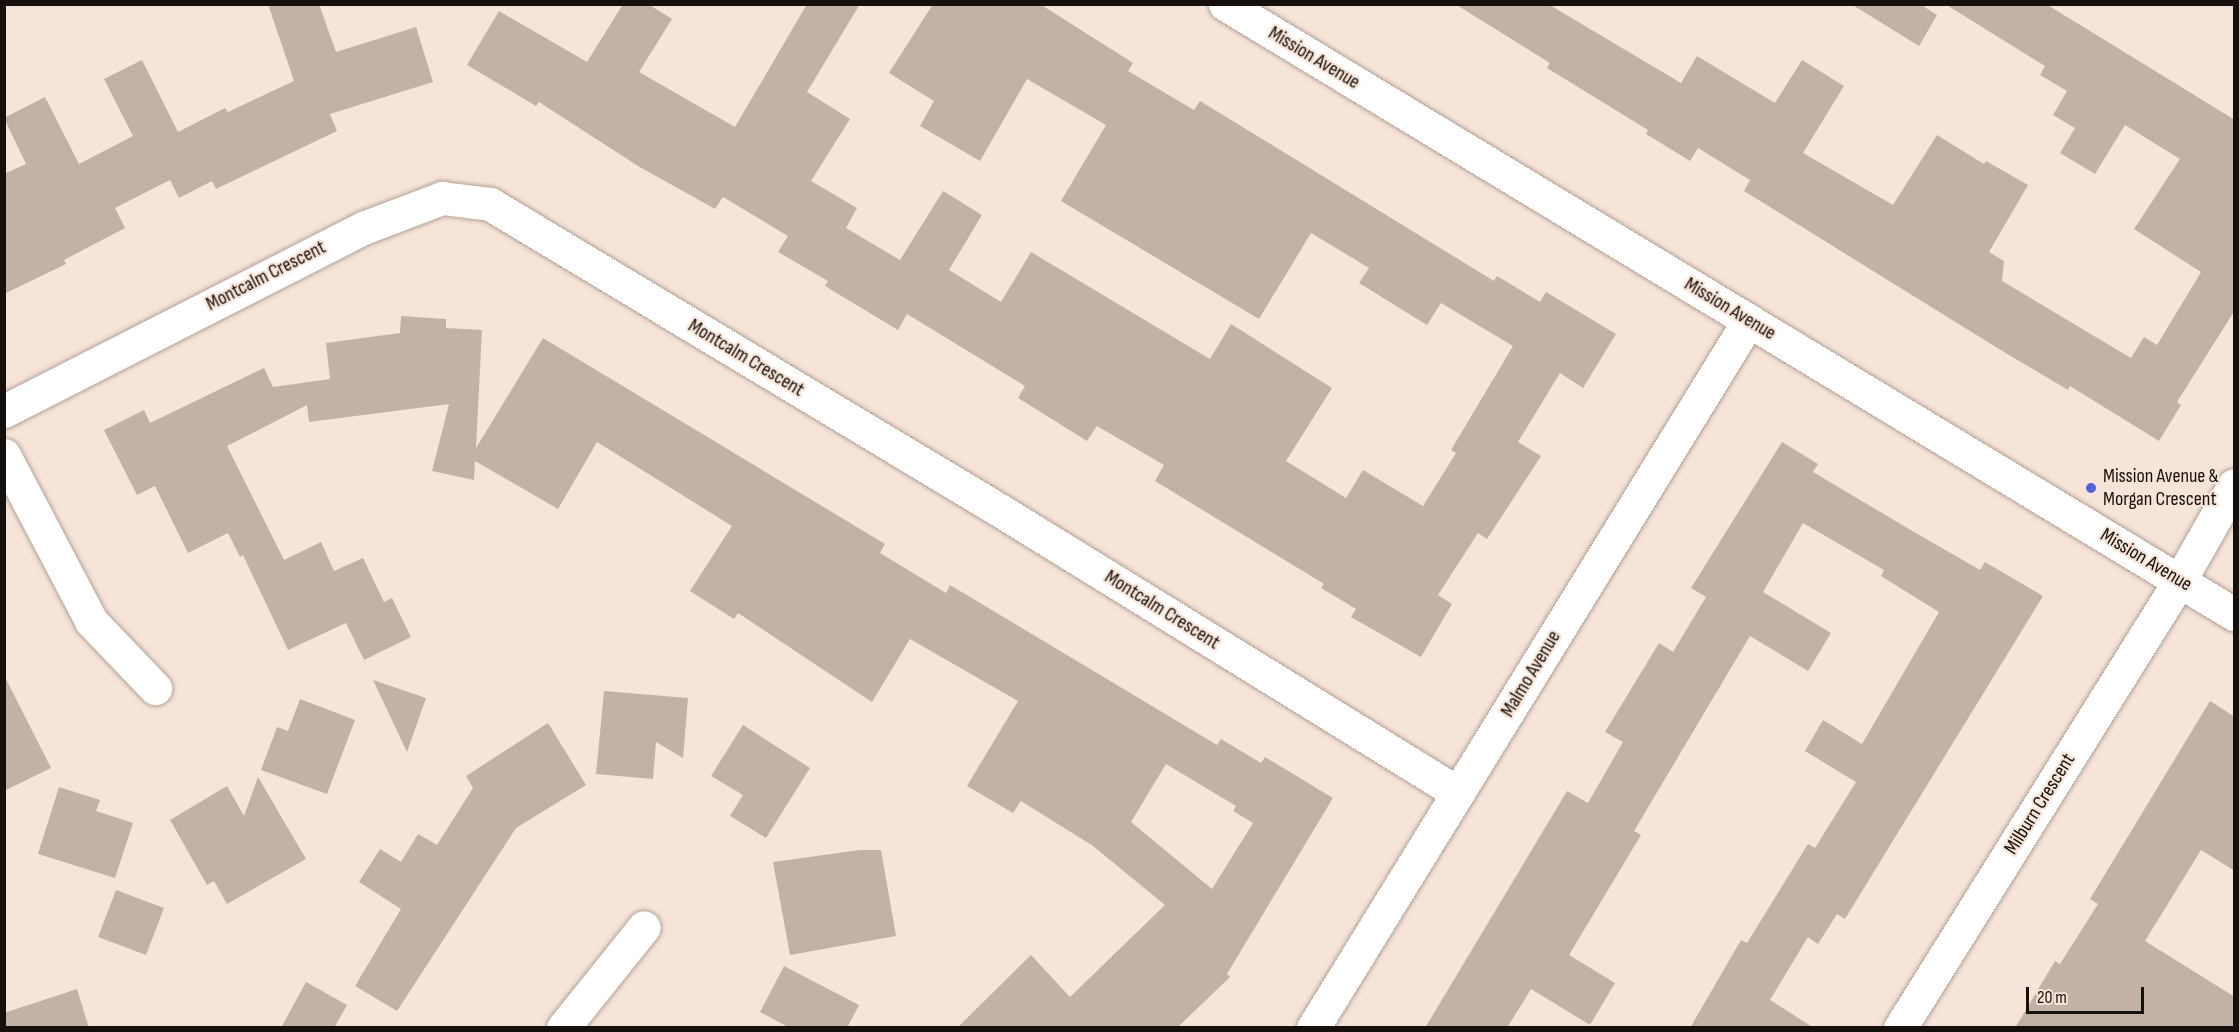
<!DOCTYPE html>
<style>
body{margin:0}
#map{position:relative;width:2239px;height:1032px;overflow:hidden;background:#f7e4d9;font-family:"Sofia Sans Condensed",sans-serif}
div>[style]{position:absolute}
.building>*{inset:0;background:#c3b1a6}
.roads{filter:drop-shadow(0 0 2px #b2a196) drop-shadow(0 0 2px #b2a196)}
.minor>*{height:33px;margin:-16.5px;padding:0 16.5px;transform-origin:16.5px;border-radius:16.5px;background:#fff}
.dots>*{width:16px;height:16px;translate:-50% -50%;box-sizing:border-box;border:3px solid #f7e4d9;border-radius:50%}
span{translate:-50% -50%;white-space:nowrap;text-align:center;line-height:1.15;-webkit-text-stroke:4.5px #f7e4d9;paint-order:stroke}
.street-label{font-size:20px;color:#16100c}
.poi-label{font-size:20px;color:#16100c}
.left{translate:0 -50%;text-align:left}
.frame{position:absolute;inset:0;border:6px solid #16100c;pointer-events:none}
.scale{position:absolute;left:2026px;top:987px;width:118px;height:27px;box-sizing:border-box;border:3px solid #16100c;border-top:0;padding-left:8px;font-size:18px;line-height:21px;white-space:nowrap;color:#16100c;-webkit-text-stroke:4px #f7e4d9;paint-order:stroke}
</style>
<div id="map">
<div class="building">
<div style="clip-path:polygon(268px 4px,319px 4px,336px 52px,416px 27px,433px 82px,330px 114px,337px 131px,216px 189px,212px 181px,179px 198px,170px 180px,115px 208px,125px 228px,64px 260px,66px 264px,4px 294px,4px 174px,26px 164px,4px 118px,45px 97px,79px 164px,133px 136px,104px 79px,142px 60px,178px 132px,225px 108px,228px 112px,294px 81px)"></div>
<div style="clip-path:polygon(623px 4px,648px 4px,672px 19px,639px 72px,735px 127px,807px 4px,860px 4px,807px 92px,850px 119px,811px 181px,857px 208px,846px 228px,900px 260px,943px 191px,982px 215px,949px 270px,1001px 302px,1031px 252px,1210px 359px,1231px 324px,1332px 388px,1286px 461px,1346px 498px,1363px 470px,1423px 506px,1456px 453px,1451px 450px,1513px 346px,1441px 303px,1427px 325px,1359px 283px,1369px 268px,1311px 233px,1259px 319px,1061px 201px,1106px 125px,1027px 79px,980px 161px,920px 126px,934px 101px,889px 73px,933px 4px,1040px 4px,1133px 63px,1128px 71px,1194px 110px,1200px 101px,1494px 281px,1497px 276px,1540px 302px,1546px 292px,1616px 334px,1583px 388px,1560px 373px,1518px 442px,1541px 456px,1487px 539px,1478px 533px,1438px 595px,1452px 604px,1421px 657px,1351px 617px,1356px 609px,1321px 588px,1324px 584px,1155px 481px,1164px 465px,1097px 426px,1087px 441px,1018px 398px,1025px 386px,907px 314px,898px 330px,825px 286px,828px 281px,778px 252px,788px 236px,723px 197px,715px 209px,638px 166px,539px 102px,536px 106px,467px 65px,499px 11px,587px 62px)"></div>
<div style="clip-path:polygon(1455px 4px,1548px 4px,1681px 83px,1697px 56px,1775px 103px,1802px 60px,1844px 86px,1803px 153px,1893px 205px,1937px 135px,1984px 164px,1986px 161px,2028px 185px,1989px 252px,2004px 261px,2002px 281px,2131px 358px,2144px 337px,2157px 345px,2201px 272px,2134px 229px,2180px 159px,2125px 125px,2095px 174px,2060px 153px,2075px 128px,2053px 115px,2067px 91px,2040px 75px,2045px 66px,1945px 4px,2046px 4px,2235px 120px,2235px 310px,2177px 402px,2181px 405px,2159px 441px,2070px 386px,2068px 390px,1999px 349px,1744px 191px,1750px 180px,1698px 148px,1690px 161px,1646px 134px,1648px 130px,1547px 68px,1550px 63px)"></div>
<div style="clip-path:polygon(1851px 4px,1920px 4px,1937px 15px,1919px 46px)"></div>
<div style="clip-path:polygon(evenodd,401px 316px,446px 319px,446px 328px,482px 330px,476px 448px,543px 338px,885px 544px,880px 553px,946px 593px,950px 585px,1217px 745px,1221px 739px,1261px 763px,1265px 757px,1333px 798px,1227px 974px,1230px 977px,1177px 1028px,957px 1028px,1031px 955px,1070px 997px,1165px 905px,1093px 846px,1021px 801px,1013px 813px,967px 786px,1018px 701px,910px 639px,872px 702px,738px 613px,734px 619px,690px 591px,732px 526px,597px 442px,558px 509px,475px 461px,474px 480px,432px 471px,449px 404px,309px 422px,307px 405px,227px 446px,284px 560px,321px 542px,334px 571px,363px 558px,384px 602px,392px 598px,411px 637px,364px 660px,346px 623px,288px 650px,243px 555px,240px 557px,228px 533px,188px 553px,155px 486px,137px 495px,104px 430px,144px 410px,150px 423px,264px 368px,273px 387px,330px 379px,326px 343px,400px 333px,401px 316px,1166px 764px,1236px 806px,1233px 811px,1253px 823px,1212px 889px,1131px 822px,1166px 764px)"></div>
<div style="clip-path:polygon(1782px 442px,1818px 464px,1813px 472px,1909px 529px,1980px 570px,1985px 562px,2043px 596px,1845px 919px,1837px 914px,1818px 944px,1808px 937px,1770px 1000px,1814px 1028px,1690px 1028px,1741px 940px,1747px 943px,1808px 844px,1815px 848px,1856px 782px,1805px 751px,1823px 720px,1862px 744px,1939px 612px,1881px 576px,1884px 570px,1803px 523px,1763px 592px,1831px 633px,1808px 671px,1750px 636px,1634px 831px,1641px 835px,1569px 955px,1615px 983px,1590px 1025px,1531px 989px,1507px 1028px,1425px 1028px,1567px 791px,1588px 803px,1623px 742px,1605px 732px,1659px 643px,1673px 652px,1706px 597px,1691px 588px)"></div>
<div style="clip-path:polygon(4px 675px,51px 768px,4px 791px)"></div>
<div style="clip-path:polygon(373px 680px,426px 698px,407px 752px)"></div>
<div style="clip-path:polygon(604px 691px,688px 698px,683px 758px,656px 742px,653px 779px,596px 774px)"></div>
<div style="clip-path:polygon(300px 699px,355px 720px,327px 794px,261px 770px,277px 727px,288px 731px)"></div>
<div style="clip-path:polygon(2210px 701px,2235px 717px,2235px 871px,2201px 850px,2145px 941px,2235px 997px,2235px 1028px,2015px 1028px,2055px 961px,2060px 964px,2098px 904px,2090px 899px)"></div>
<div style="clip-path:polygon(548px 723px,586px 785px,516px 828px,397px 1011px,355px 986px,401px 909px,359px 882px,380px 849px,401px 862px,418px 834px,437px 845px,473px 788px,466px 776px)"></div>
<div style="clip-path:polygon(743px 725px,810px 768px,766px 838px,730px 816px,743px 795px,711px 776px)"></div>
<div style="clip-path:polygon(258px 777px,306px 859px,227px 904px,214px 881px,207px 885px,170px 820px,227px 786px,244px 816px)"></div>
<div style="clip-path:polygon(59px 787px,100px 800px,96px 811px,133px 823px,115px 878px,38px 854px)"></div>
<div style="clip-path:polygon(860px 850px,881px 850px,896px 936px,790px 955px,773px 862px)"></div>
<div style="clip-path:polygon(116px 890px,164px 908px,146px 955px,98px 937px)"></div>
<div style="clip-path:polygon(784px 966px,859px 1005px,847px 1028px,790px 1028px,760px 1012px)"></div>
<div style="clip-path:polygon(306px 982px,347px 1005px,334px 1028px,281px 1028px)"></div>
<div style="clip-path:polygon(77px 989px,89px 1028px,4px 1028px,4px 1013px)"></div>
</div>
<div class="roads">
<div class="minor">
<div style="left:1225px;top:4px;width:1179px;rotate:31.16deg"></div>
<div style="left:4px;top:411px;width:403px;rotate:-27deg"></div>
<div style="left:363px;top:228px;width:85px;rotate:-20.8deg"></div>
<div style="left:442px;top:198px;width:48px;rotate:7.1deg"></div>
<div style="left:490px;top:204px;width:596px;rotate:31deg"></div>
<div style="left:1001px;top:511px;width:537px;rotate:31.68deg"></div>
<div style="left:4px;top:455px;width:187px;rotate:62.3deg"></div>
<div style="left:91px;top:621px;width:93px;rotate:46.3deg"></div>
<div style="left:563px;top:1028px;width:129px;rotate:-51.3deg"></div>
<div style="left:1313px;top:1028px;width:831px;rotate:-58.37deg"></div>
<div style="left:1900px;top:1028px;width:528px;rotate:-57.99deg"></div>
<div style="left:2180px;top:580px;width:109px;rotate:-60.4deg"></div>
</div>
</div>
<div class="dots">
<div style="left:2091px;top:488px;background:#5162d8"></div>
</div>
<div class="street-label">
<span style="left:1314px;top:58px;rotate:31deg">Mission Avenue</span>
<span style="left:266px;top:276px;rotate:-27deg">Montcalm Crescent</span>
<span style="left:1730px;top:309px;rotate:31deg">Mission Avenue</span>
<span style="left:746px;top:358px;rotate:31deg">Montcalm Crescent</span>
<span style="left:2146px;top:560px;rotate:31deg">Mission Avenue</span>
<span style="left:1162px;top:610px;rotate:32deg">Montcalm Crescent</span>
<span style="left:1531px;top:674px;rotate:-59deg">Malmo Avenue</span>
<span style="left:2040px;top:804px;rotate:-58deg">Milburn Crescent</span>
</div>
<div class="poi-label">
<span class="left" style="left:2103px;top:488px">Mission Avenue &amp;<br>Morgan Crescent</span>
</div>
<div class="frame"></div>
<div class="scale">20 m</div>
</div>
